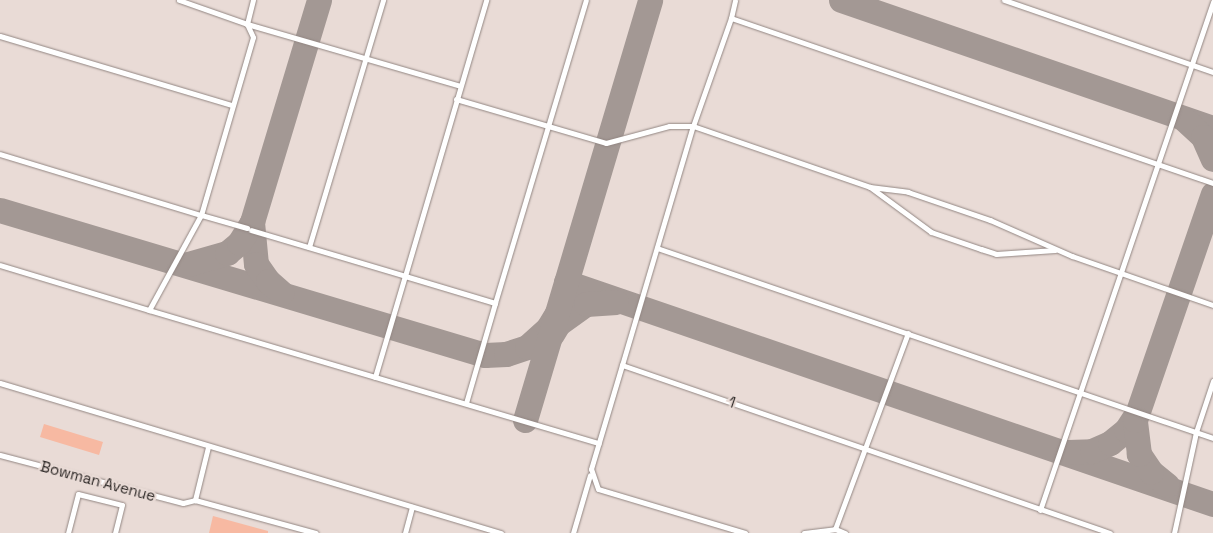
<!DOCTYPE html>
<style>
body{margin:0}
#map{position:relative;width:1213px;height:533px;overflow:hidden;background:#e9dbd6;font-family:"Space Grotesk",sans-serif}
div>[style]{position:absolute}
.taxiway>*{height:25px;margin:-12.5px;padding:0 12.5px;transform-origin:12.5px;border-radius:12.5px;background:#a39894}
.building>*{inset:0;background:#f7b9a2}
.roads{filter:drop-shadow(0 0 1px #928682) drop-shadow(0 0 1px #928682)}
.service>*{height:5px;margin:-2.5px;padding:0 2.5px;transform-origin:2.5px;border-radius:2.5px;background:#fff}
span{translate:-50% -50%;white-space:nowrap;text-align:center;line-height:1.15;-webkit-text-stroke:4.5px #e9dbd6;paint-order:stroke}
.street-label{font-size:15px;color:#2c2725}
</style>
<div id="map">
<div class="taxiway">
<div style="left:841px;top:0;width:393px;rotate:19deg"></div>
<div style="left:1184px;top:119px;width:26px;rotate:43deg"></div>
<div style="left:1203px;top:137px;width:24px;rotate:66deg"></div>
<div style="left:0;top:210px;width:506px;rotate:16.65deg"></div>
<div style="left:485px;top:355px;width:21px;rotate:-3deg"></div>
<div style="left:506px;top:354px;width:22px;rotate:-18deg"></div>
<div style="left:527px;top:347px;width:28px;rotate:-42deg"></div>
<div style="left:548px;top:328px;width:17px;rotate:-59deg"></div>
<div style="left:252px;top:222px;width:42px;rotate:84.6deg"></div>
<div style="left:256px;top:264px;width:21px;rotate:55deg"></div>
<div style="left:268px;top:281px;width:18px;rotate:41deg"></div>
<div style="left:188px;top:264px;width:41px;rotate:-15.8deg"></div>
<div style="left:227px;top:253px;width:16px;rotate:-40deg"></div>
<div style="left:239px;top:243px;width:25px;rotate:-58deg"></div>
<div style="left:252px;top:222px;width:232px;rotate:-73.2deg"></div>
<div style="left:566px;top:282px;width:684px;rotate:18.94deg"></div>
<div style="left:552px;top:334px;width:12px;rotate:-59deg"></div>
<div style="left:558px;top:324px;width:34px;rotate:-36deg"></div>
<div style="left:586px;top:304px;width:30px;rotate:-4deg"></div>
<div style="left:525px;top:420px;width:438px;rotate:-73.4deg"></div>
<div style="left:1068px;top:452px;width:24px;rotate:-2deg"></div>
<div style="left:1092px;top:451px;width:20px;rotate:-24deg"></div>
<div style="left:1110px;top:443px;width:21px;rotate:-39deg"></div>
<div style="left:1126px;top:430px;width:20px;rotate:-57deg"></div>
<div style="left:1167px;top:485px;width:21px;rotate:-141deg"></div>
<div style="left:1151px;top:472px;width:22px;rotate:-124deg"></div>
<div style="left:1139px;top:454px;width:34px;rotate:-97deg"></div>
<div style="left:1135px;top:420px;width:239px;rotate:-71deg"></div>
</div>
<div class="building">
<div style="clip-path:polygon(44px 424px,103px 442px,99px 455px,40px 437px)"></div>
<div style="clip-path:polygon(213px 516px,268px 531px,268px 533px,209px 533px)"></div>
</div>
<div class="roads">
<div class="service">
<div style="left:179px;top:0;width:72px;rotate:19.4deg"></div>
<div style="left:247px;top:24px;width:25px;rotate:-76deg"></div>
<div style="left:1004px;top:0;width:221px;rotate:19deg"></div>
<div style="left:731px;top:18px;width:18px;rotate:-77deg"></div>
<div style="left:247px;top:24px;width:222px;rotate:16.2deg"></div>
<div style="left:0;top:36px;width:242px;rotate:16.6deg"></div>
<div style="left:456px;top:99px;width:156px;rotate:16.3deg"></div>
<div style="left:606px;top:143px;width:65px;rotate:-15.1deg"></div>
<div style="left:669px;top:126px;width:24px"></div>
<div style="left:693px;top:126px;width:187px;rotate:19deg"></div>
<div style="left:870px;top:187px;width:38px;rotate:7deg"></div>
<div style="left:908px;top:192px;width:87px;rotate:18.9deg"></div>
<div style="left:990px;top:220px;width:90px;rotate:23.7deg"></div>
<div style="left:1072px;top:256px;width:149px;rotate:19.2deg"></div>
<div style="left:0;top:154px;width:210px;rotate:16.9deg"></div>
<div style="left:201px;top:215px;width:185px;rotate:-73.7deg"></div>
<div style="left:253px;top:37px;width:14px;rotate:-115deg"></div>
<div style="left:870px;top:187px;width:76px;rotate:36.4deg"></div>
<div style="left:931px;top:232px;width:53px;rotate:18.8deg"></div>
<div style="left:981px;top:249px;width:16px;rotate:18deg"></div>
<div style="left:996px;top:254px;width:59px;rotate:-3.9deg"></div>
<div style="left:247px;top:228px;width:48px;rotate:-164.2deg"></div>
<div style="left:201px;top:215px;width:108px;rotate:118.7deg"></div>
<div style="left:149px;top:310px;width:469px;rotate:16.5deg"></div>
<div style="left:251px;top:230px;width:161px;rotate:16.6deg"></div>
<div style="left:405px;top:276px;width:288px;rotate:-73.6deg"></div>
<div style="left:309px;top:247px;width:258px;rotate:-73.3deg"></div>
<div style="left:657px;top:248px;width:588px;rotate:18.87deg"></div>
<div style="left:0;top:265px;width:156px;rotate:16.8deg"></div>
<div style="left:622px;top:365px;width:249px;rotate:-73.5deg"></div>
<div style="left:693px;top:126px;width:114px;rotate:-70.6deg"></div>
<div style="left:731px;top:18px;width:509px;rotate:18.9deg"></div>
<div style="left:375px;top:377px;width:105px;rotate:-73.5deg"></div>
<div style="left:405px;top:276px;width:94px;rotate:16.7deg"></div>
<div style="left:495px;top:303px;width:316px;rotate:-73.3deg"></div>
<div style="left:0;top:383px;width:523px;rotate:16.67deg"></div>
<div style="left:466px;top:403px;width:104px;rotate:-73.8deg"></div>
<div style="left:208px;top:447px;width:55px;rotate:103.8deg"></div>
<div style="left:195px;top:500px;width:125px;rotate:15.3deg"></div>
<div style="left:0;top:455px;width:189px;rotate:14.7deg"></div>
<div style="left:183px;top:503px;width:12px;rotate:-14deg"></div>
<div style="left:1040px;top:510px;width:537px;rotate:-71.19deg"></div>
<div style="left:68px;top:533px;width:40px;rotate:-75.6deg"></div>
<div style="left:78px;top:494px;width:45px;rotate:14deg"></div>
<div style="left:122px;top:505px;width:29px;rotate:104deg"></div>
<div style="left:405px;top:533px;width:27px;rotate:-75deg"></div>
<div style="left:573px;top:533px;width:60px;rotate:-73.7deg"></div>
<div style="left:745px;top:533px;width:153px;rotate:-163.3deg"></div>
<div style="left:598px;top:489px;width:21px;rotate:-109deg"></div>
<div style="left:591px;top:469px;width:109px;rotate:-73.4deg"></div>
<div style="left:622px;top:365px;width:516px;rotate:19deg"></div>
<div style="left:804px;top:533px;width:31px;rotate:-7deg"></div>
<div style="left:845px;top:533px;width:11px;rotate:-158deg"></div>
<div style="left:835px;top:529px;width:209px;rotate:-69.6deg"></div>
<div style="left:1174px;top:533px;width:103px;rotate:-77.7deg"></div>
<div style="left:1196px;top:432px;width:54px;rotate:-71.6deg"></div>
</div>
</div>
<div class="street-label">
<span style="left:732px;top:402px;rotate:19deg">1</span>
<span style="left:98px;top:481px;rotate:15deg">Bowman Avenue</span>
</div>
</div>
